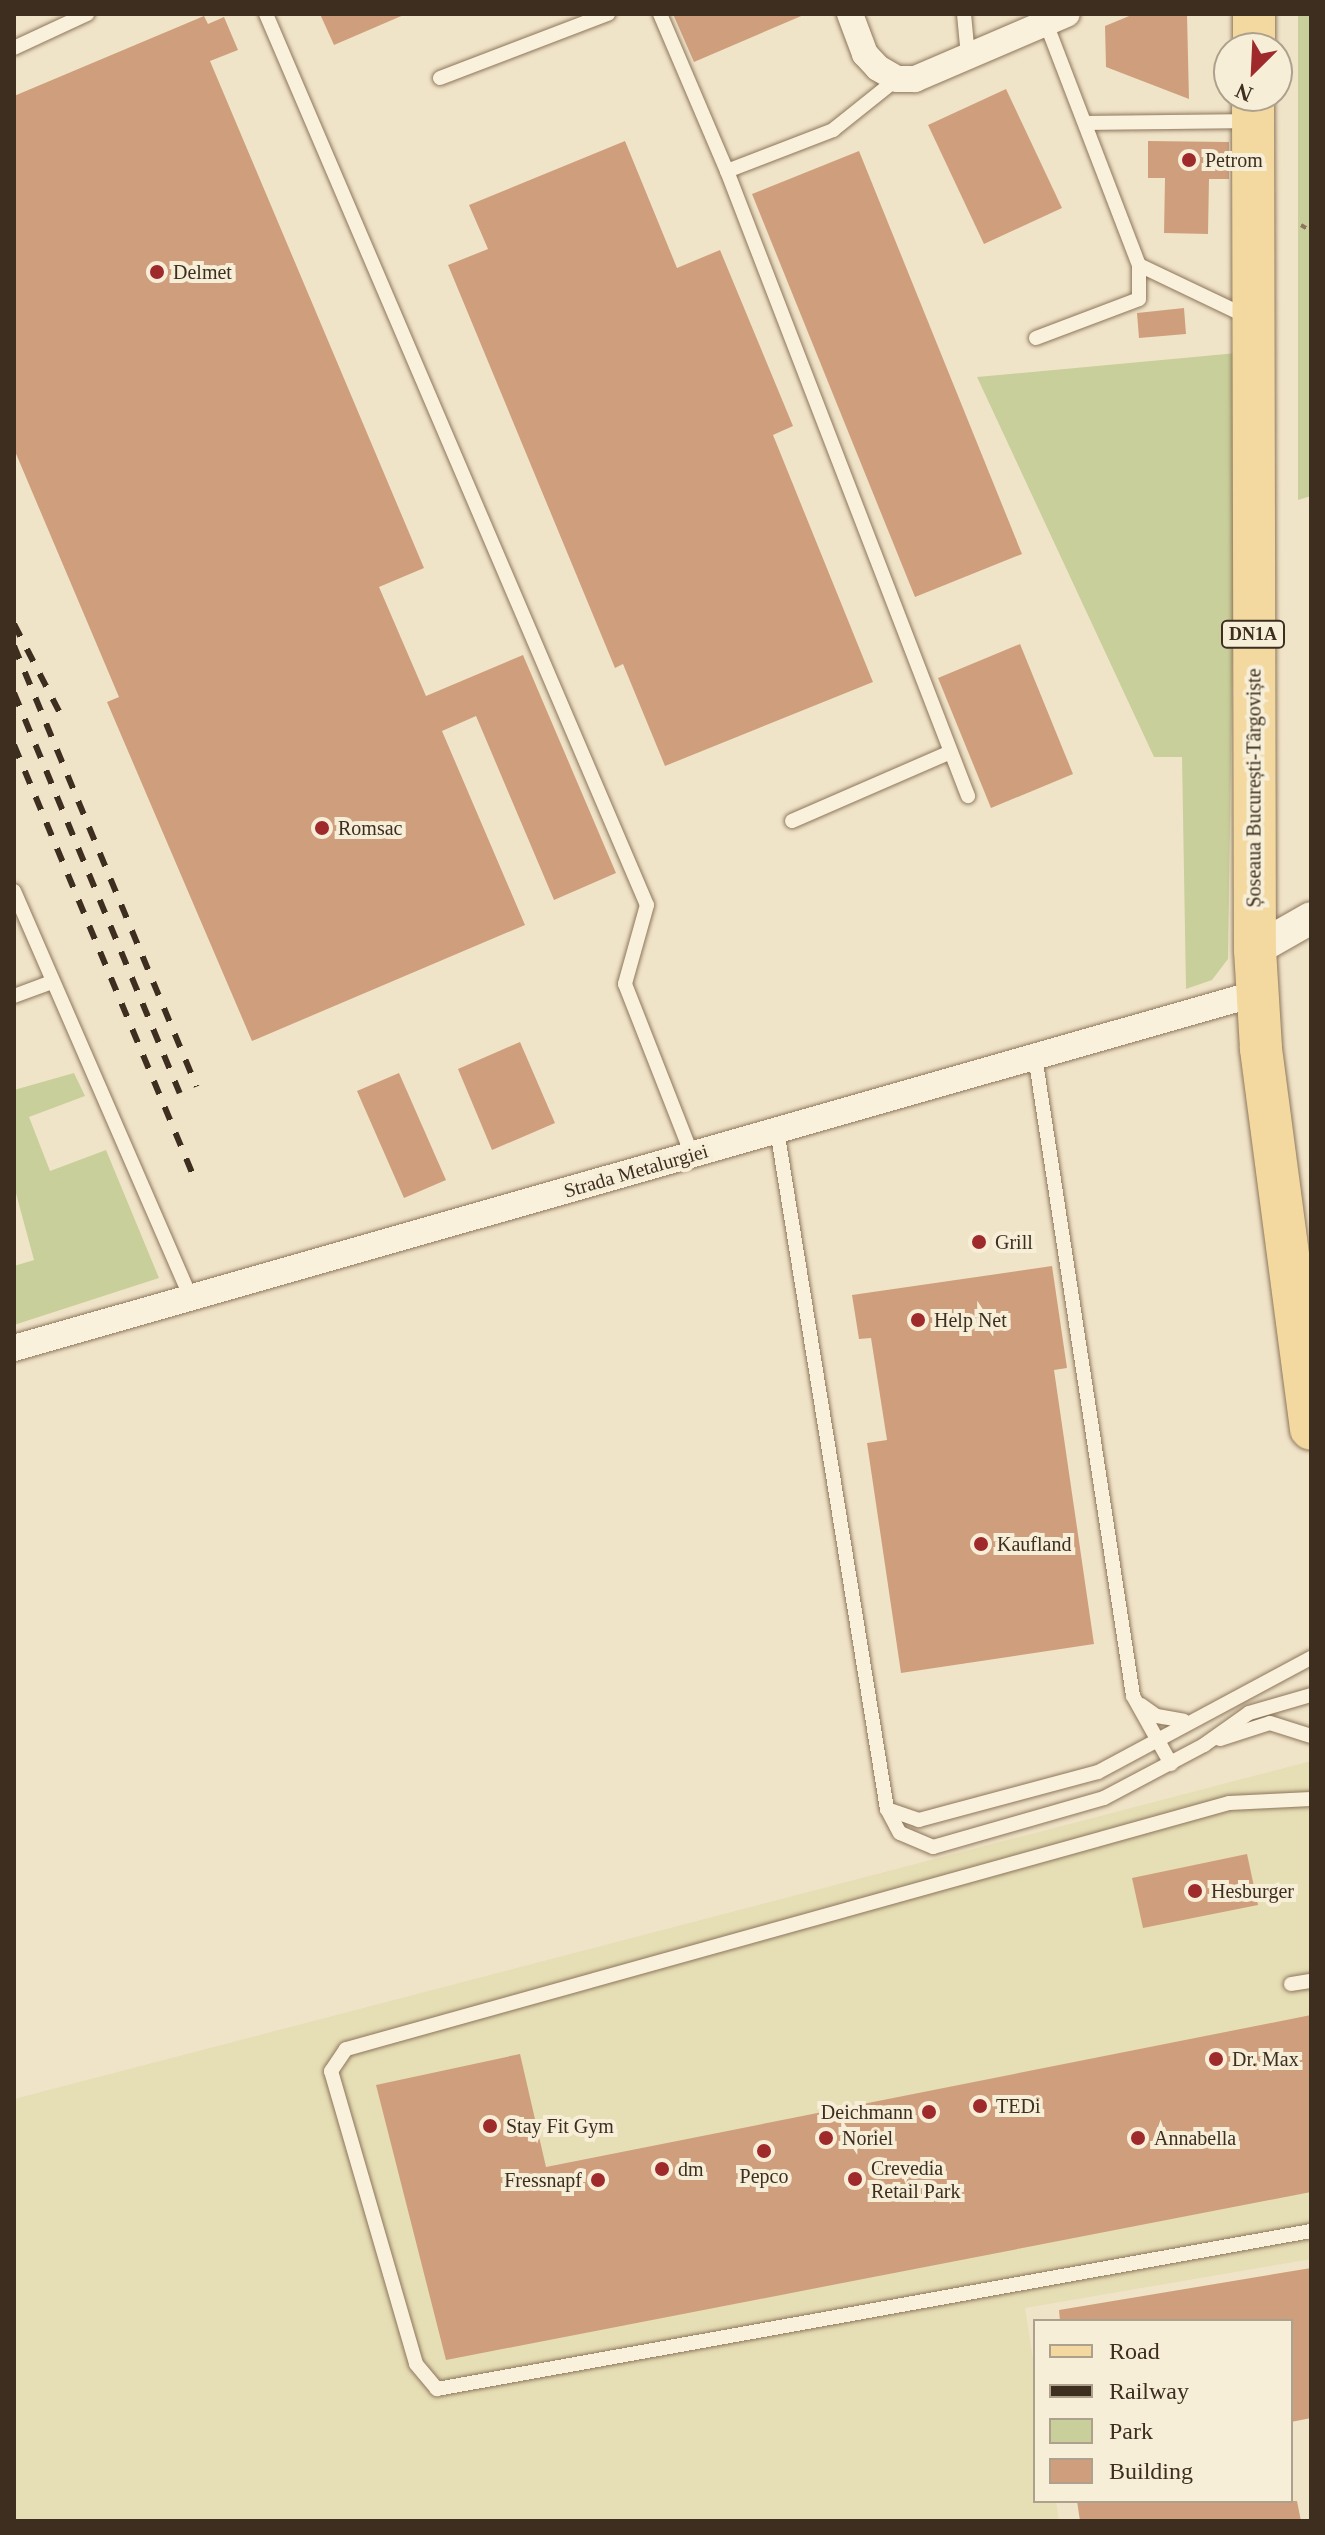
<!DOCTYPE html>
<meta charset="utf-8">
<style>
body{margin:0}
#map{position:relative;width:1325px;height:2535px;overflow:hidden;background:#f0e4c8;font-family:Georgia,serif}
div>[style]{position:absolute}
.farmland>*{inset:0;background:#e6deb5}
.green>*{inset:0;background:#c9cf9b}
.building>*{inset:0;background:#cf9f7d}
.path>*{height:4px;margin-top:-2px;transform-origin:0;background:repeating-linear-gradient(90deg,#8d765c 0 6px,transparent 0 10px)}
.roads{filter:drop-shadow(0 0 2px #8d765c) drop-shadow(0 0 2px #8d765c)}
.service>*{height:14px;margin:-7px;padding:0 7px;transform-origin:7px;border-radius:7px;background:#faf1dc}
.minor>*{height:26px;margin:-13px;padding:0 13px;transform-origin:13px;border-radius:13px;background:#faf1dc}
.tertiary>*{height:32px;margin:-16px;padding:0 16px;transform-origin:16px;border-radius:16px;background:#faf1dc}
.primary>*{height:42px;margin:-21px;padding:0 21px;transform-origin:21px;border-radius:21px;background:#f3d9a0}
.rail>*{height:6px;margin-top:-3px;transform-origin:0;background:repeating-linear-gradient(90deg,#3d2e20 0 14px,transparent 0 28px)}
.dots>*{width:22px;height:22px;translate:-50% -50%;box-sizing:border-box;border:4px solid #f7eed8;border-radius:50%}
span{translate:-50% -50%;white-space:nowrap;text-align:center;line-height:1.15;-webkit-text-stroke:8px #f7eed8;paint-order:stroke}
.shield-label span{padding:2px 6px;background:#f7eed8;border:2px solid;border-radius:6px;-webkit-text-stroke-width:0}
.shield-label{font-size:18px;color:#3d2e20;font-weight:700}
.poi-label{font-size:20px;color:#3d2e20}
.left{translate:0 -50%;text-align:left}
.right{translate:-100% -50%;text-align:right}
.street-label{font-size:20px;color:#3d2e20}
.frame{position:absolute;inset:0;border:16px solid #3d2e20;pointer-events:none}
.legend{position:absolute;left:1033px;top:2319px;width:260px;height:184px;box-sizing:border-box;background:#f7eed8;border:2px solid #ada18e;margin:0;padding:10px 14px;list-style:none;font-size:24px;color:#3d2e20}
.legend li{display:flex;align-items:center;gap:16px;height:40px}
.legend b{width:40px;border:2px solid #ada18e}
.north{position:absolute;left:1213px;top:32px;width:80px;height:80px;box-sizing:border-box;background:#f7eed8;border:2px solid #ada18e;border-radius:50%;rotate:204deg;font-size:22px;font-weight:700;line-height:32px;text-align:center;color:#3d2e20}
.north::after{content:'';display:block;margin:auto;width:28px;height:36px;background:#9e2a2b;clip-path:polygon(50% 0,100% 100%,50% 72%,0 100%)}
</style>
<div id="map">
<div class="farmland">
<div style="clip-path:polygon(1311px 1761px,1311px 2259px,1025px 2308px,1035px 2371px,1035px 2501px,1056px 2501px,1059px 2521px,14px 2521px,14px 2099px)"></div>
</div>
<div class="green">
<div style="clip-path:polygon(1298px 14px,1311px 14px,1311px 496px,1298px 500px)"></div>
<div style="clip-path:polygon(1237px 353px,1228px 959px,1212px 980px,1186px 989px,1182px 757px,1154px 757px,977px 377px)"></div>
<div style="clip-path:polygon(74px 1073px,85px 1096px,29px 1117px,50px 1171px,106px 1150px,159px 1278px,14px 1325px,14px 1266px,34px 1260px,14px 1186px,14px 1090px)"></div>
</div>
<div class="building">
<div style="clip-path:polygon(320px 14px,406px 14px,334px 45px)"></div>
<div style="clip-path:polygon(673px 14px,806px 14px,694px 62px)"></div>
<div style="clip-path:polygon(1134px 14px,1187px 14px,1189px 99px,1106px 67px,1105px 26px)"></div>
<div style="clip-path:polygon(204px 16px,208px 24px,224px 17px,238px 50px,210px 61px,424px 568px,379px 587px,426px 696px,523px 655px,616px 873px,554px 900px,476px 716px,442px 731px,525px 925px,252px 1041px,107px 702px,119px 697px,14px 449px,14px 96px)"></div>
<div style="clip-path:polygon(1006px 89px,1062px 208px,984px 244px,928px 125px)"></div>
<div style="clip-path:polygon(625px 141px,677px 268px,720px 250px,793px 426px,773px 435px,873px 682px,665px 766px,623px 664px,615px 668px,448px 265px,488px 249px,469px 205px)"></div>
<div style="clip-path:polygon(1148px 141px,1229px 142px,1229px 179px,1209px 179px,1208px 234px,1164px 233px,1165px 178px,1148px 178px)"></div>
<div style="clip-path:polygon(859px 151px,1022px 554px,915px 597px,752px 194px)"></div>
<div style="clip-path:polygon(1184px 308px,1186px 334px,1139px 338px,1137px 313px)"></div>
<div style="clip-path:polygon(1020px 644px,1073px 774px,991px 808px,938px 678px)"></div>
<div style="clip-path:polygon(520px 1042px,555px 1123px,492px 1150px,458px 1069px)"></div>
<div style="clip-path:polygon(399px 1073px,446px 1180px,404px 1198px,357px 1091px)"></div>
<div style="clip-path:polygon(1052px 1266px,1067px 1368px,1054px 1370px,1094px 1644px,901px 1673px,867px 1443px,887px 1440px,871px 1338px,859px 1339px,852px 1295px)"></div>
<div style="clip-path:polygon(1247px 1854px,1258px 1905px,1143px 1928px,1132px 1878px)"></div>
<div style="clip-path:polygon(1311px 2015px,1311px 2192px,446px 2360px,376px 2085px,520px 2054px,546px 2167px)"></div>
<div style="clip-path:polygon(1311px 2268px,1311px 2418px,1291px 2422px,1291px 2321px,1060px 2321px,1059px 2310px)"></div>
<div style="clip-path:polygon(1077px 2501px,1297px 2501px,1301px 2521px,1080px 2521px)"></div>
</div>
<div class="path">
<div style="left:1301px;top:225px;width:12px;rotate:31deg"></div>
</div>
<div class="roads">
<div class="service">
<div style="left:266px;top:14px;width:969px;rotate:66.85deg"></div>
<div style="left:647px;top:905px;width:82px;rotate:105.6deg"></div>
<div style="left:625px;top:984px;width:184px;rotate:68.6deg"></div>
<div style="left:660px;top:14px;width:171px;rotate:66.9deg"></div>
<div style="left:727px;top:171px;width:670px;rotate:68.91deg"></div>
<div style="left:964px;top:14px;width:42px;rotate:84.6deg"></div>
<div style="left:1046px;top:23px;width:259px;rotate:69deg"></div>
<div style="left:1139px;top:265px;width:121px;rotate:25.5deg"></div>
<div style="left:14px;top:48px;width:81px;rotate:-25deg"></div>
<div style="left:440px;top:78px;width:180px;rotate:-20.9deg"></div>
<div style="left:1089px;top:123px;width:160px;rotate:-0.7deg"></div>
<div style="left:727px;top:171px;width:114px;rotate:-21.1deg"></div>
<div style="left:833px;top:130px;width:82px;rotate:-38.6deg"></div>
<div style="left:1036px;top:338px;width:110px;rotate:-20.7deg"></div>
<div style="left:1139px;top:299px;width:34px;rotate:-90deg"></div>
<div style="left:792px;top:821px;width:173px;rotate:-23.5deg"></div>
<div style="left:14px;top:891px;width:444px;rotate:66.5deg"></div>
<div style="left:14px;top:996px;width:40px;rotate:-20.2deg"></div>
<div style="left:1035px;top:1056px;width:647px;rotate:81.29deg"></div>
<div style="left:1133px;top:1696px;width:78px;rotate:60.8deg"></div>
<div style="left:777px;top:1130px;width:688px;rotate:80.8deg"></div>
<div style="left:887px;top:1809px;width:27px;rotate:62deg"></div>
<div style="left:900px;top:1833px;width:36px;rotate:23deg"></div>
<div style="left:933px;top:1847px;width:178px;rotate:-16deg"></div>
<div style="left:1104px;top:1798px;width:113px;rotate:-27.9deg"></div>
<div style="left:1204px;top:1745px;width:55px;rotate:-35.4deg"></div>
<div style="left:1249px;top:1713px;width:65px;rotate:-16.2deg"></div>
<div style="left:1141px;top:1705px;width:19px;rotate:35deg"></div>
<div style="left:1157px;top:1716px;width:27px;rotate:10deg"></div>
<div style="left:1220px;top:1739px;width:52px;rotate:-17.7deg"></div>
<div style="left:1270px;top:1723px;width:43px;rotate:17.6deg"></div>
<div style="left:1311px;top:1799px;width:82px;rotate:177.2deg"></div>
<div style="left:1229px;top:1803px;width:917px;rotate:164.43deg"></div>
<div style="left:346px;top:2049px;width:27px;rotate:124deg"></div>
<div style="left:331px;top:2071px;width:305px;rotate:73.8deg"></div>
<div style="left:416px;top:2364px;width:33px;rotate:50deg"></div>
<div style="left:437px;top:2389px;width:888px;rotate:-10.25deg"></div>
<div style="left:887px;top:1809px;width:34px;rotate:19deg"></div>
<div style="left:919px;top:1820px;width:185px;rotate:-15deg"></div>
<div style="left:1098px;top:1772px;width:242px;rotate:-28.2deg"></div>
<div style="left:1291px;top:1984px;width:20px;rotate:-9deg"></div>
</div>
<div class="minor">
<div style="left:850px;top:14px;width:43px;rotate:69.4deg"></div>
<div style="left:865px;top:54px;width:19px;rotate:47deg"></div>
<div style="left:878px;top:68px;width:22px;rotate:30deg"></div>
<div style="left:897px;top:79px;width:18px"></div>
<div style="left:915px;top:79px;width:165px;rotate:-23.2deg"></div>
<div style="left:14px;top:1348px;width:1294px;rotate:-15.93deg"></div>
</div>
<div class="tertiary">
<div style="left:1255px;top:950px;width:64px;rotate:-29.7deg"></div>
</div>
<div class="primary">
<div style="left:1254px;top:48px;width:34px;rotate:-90deg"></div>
<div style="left:1253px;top:96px;width:854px;rotate:89.87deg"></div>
<div style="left:1255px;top:950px;width:99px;rotate:86.5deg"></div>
<div style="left:1261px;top:1049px;width:383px;rotate:82.5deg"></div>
</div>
</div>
<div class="rail">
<div style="left:14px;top:624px;width:107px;rotate:62.7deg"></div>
<div style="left:14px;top:646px;width:477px;rotate:67.5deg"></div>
<div style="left:14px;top:693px;width:433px;rotate:67.5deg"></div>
<div style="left:14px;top:745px;width:469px;rotate:67.4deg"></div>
</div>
<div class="dots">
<div style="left:1189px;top:160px;background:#9e2a2b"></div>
<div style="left:157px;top:272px;background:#9e2a2b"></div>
<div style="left:322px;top:828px;background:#9e2a2b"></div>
<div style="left:979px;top:1242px;background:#9e2a2b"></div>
<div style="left:918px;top:1320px;background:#9e2a2b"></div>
<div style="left:981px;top:1544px;background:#9e2a2b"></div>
<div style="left:1195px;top:1891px;background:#9e2a2b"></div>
<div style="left:1216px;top:2059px;background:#9e2a2b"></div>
<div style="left:980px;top:2106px;background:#9e2a2b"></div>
<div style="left:929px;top:2112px;background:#9e2a2b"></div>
<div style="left:490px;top:2126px;background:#9e2a2b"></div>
<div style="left:826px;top:2138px;background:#9e2a2b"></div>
<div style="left:1138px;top:2138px;background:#9e2a2b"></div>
<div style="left:764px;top:2151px;background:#9e2a2b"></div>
<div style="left:662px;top:2169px;background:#9e2a2b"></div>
<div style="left:855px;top:2179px;background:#9e2a2b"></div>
<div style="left:598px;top:2180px;background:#9e2a2b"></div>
</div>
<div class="shield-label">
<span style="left:1253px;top:634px">DN1A</span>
</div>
<div class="poi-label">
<span class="left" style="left:1205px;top:160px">Petrom</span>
<span class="left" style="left:173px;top:272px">Delmet</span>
<span class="left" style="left:338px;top:828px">Romsac</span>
<span class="left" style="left:995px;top:1242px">Grill</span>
<span class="left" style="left:934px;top:1320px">Help Net</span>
<span class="left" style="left:997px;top:1544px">Kaufland</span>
<span class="left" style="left:1211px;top:1891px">Hesburger</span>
<span class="left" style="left:1232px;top:2059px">Dr. Max</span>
<span class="left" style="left:996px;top:2106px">TEDi</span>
<span class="right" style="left:913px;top:2112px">Deichmann</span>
<span class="left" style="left:506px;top:2126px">Stay Fit Gym</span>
<span class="left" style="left:842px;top:2138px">Noriel</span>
<span class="left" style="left:1154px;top:2138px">Annabella</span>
<span class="left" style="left:871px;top:2180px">Crevedia<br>Retail Park</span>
<span class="left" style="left:678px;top:2169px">dm</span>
<span style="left:764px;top:2176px">Pepco</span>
<span class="right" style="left:582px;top:2180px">Fressnapf</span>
</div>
<div class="street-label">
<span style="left:1254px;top:788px;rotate:-90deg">Șoseaua București-Târgoviște</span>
<span style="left:636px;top:1171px;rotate:-16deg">Strada Metalurgiei</span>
</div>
<div class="frame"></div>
<ul class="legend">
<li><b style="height:10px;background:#f3d9a0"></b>Road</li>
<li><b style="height:10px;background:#3d2e20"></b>Railway</li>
<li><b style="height:22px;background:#c9cf9b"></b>Park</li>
<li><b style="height:22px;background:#cf9f7d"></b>Building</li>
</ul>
<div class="north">N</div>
</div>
